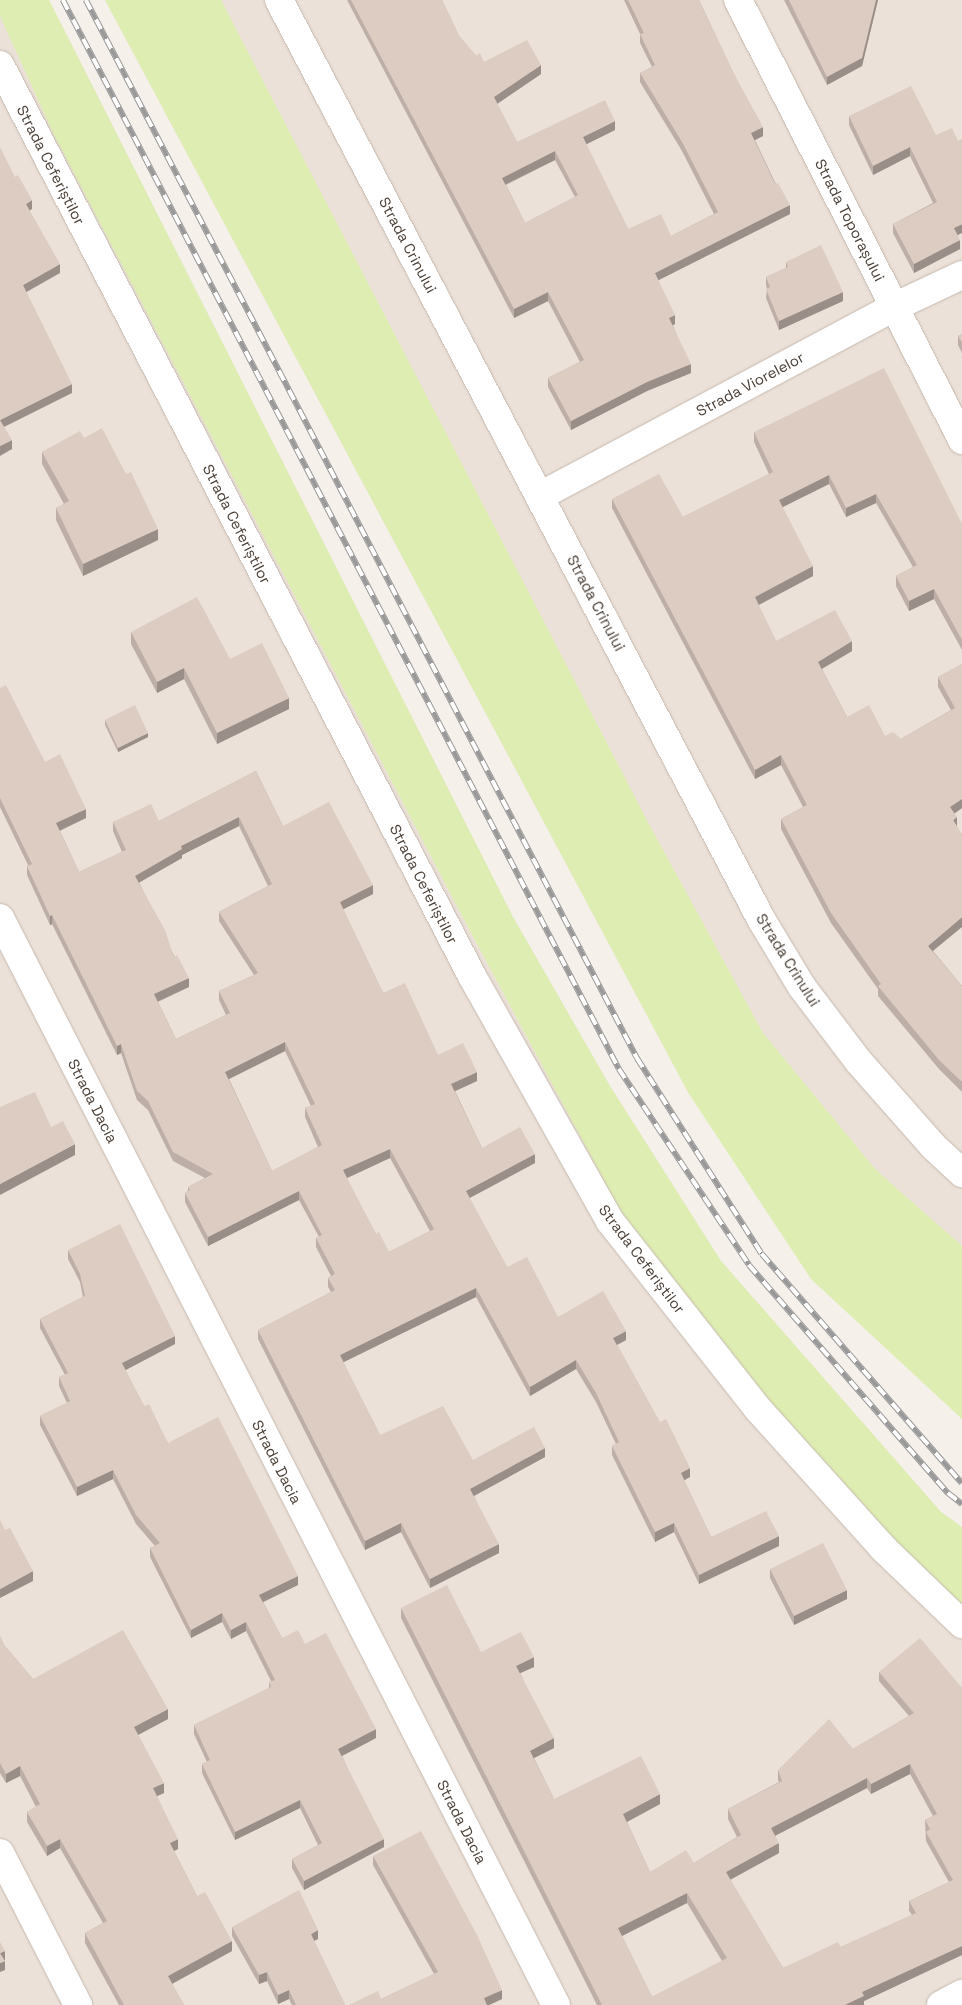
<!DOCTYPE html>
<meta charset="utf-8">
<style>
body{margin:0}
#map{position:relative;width:962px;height:2005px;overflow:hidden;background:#f6f0eb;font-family:"Space Grotesk",sans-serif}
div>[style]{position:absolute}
.residential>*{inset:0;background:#ebe1d8}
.green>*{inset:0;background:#deedb1}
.roads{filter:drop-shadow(0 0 1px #c6b9af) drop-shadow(0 0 1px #c6b9af)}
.minor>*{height:28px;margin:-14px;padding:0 14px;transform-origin:14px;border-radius:14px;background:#fff}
.tertiary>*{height:28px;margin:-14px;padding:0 14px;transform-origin:14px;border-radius:14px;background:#fff}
.rail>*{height:5.5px;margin-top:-2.75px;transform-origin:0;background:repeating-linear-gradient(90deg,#fff 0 11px,#999 0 22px);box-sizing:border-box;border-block:1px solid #999}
.wall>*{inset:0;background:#bdafa7}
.shaded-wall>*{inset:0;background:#9a8f88}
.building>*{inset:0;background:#dcccc2}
span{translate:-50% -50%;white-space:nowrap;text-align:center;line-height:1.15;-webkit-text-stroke:5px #fff;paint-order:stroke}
.street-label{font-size:15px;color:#4b4037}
</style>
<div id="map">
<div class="residential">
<div style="clip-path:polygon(0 0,49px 0,513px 917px,610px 1086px,721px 1261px,941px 1512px,962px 1527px,962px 2005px,0 2005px)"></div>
<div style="clip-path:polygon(105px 0,962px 0,962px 1395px,689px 1094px)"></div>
</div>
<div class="green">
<div style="clip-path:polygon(0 0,49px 0,513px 917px,610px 1086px,721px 1261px,941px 1512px,962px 1527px,962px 1615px,814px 1465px,650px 1266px,471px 933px,54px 135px,0 16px)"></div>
<div style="clip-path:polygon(105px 0,221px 0,650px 826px,763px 1033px,876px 1170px,962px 1246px,962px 1419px,811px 1279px,689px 1094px)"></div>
</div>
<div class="roads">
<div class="minor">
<div style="left:738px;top:0;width:494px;rotate:63deg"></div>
<div style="left:0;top:65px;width:1026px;rotate:62.61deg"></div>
<div style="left:472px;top:976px;width:281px;rotate:60.6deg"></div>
<div style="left:610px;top:1221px;width:239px;rotate:51.8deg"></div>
<div style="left:758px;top:1409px;width:187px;rotate:48deg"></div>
<div style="left:883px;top:1548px;width:110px;rotate:43.9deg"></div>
<div style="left:540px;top:496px;width:401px;rotate:-28.1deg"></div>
<div style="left:894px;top:307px;width:75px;rotate:-25.2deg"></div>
<div style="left:0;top:918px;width:1221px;rotate:62.91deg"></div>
<div style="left:0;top:1853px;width:171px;rotate:62.8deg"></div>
<div style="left:941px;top:2005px;width:24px;rotate:-28deg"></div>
</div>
<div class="tertiary">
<div style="left:279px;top:0;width:1038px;rotate:62.32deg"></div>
<div style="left:761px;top:919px;width:79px;rotate:58.9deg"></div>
<div style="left:802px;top:987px;width:94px;rotate:52.8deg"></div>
<div style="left:859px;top:1062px;width:112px;rotate:48.6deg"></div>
<div style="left:933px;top:1146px;width:40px;rotate:43deg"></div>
</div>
</div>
<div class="rail">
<div style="left:63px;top:0;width:1205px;rotate:62.52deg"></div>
<div style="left:619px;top:1069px;width:235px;rotate:56.4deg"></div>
<div style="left:749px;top:1265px;width:303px;rotate:48.9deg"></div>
<div style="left:948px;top:1493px;width:18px;rotate:38deg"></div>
<div style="left:86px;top:0;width:1193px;rotate:62.49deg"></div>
<div style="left:637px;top:1058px;width:232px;rotate:57.5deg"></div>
<div style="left:762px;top:1254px;width:304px;rotate:48.9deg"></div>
</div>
<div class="wall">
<div style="clip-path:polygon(evenodd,347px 0,442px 0,459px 36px,476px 56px,484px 62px,541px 74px,497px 104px,517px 142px,615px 130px,586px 144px,628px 229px,671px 236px,714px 214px,682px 151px,640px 82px,640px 73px,652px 67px,640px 43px,640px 34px,624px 0,699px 0,763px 136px,755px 140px,790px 214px,658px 280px,675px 324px,673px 325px,691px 373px,647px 391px,571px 430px,548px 387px,548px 378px,580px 362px,548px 301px,514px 318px,347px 0,555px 160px,575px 197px,525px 223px,506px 185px,555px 160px)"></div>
<div style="clip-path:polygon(784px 0,878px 0,862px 66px,827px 85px)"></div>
<div style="clip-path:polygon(849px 116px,936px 135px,958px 141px,957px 236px,960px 249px,914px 273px,893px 233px,893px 224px,933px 203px,910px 156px,873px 175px,849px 125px)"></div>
<div style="clip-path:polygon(786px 262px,843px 301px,779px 330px,766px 298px,767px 288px,766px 286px,766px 277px,786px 268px)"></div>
<div style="clip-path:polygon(962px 334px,962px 353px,958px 345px,958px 336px)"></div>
<div style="clip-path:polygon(754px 432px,962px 524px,962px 650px,934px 599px,909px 611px,896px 586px,896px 576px,913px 567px,876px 503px,846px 517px,829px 484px,782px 507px,813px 576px,758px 605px,776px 641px,852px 651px,822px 669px,847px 717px,885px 736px,901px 739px,951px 710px,938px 687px,938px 677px,962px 664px,962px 808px,954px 813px,933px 951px,962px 986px,962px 1092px,939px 1069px,878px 996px,878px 989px,831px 923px,781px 829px,781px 819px,803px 807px,781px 765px,755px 779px,612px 508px,612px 499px,683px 517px,769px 474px,754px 442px)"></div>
<div style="clip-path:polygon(84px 438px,158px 540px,83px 576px,56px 520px,56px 508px,64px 504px,42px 464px,42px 452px)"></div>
<div style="clip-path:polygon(131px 632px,230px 659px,289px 709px,217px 744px,184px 679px,157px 693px,131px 644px)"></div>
<div style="clip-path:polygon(evenodd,0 688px,45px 762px,86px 818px,60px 831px,79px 872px,122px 852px,113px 831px,113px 822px,159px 821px,256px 771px,283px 826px,373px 894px,343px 909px,383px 993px,438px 1055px,477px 1081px,455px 1091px,482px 1148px,535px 1163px,469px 1198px,507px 1267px,558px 1317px,626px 1340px,617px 1345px,690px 1477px,684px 1480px,711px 1537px,779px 1546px,699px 1584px,674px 1532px,655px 1542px,612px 1455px,612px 1446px,616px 1444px,596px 1402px,576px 1369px,530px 1396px,476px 1297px,343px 1362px,380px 1435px,473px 1460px,545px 1457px,474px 1496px,499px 1553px,430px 1588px,401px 1532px,365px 1550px,258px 1339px,258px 1330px,331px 1292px,328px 1287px,328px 1278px,331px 1276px,316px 1247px,316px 1238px,319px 1237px,299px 1200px,208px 1246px,185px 1202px,185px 1193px,188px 1191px,188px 1187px,205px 1178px,173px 1161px,148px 1110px,137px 1100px,121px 1053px,117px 1055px,52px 924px,50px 925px,27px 875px,27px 866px,28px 865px,0 807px,0 688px,239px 826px,268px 886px,219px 912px,219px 921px,254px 975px,219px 991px,219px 1000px,226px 1015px,176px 1039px,158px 1002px,189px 987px,139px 882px,182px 858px,182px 855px,239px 826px,0 688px,285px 1051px,311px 1106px,305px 1108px,305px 1117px,318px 1147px,272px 1171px,229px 1079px,285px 1051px,0 688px,390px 1158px,430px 1231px,389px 1252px,376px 1234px,346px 1178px,390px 1158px)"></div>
<div style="clip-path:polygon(105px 720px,148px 737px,118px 752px,105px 725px)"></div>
<div style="clip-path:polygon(68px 1250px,175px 1344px,125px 1370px,144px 1406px,168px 1443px,298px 1585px,263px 1602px,282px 1638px,305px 1644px,376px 1738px,342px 1756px,384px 1847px,304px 1890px,292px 1868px,292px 1859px,318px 1845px,300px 1808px,235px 1840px,202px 1773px,202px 1764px,207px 1762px,194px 1734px,194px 1725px,269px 1688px,269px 1682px,271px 1681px,246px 1631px,231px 1639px,222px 1622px,191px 1638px,150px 1557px,150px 1548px,155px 1546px,136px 1524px,113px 1479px,77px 1496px,40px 1425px,40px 1416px,67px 1403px,59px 1386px,59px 1377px,65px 1375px,40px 1328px,40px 1319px,83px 1297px,80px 1282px,68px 1259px)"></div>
<div style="clip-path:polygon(770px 1569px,847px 1599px,794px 1625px,770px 1578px)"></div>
<div style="clip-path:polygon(evenodd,401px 1608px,481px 1652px,534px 1667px,520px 1673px,554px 1748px,534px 1758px,554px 1799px,660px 1804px,627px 1822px,650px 1872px,694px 1863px,737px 1837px,728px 1819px,728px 1809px,779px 1782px,778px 1780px,778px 1770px,853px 1749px,909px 1716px,879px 1681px,879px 1672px,962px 1688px,962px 1955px,864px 2001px,864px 2005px,597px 2005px,401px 1618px,401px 1608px,910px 1774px,933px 1816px,925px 1820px,926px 1841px,949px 1882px,909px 1901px,909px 1911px,912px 1915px,841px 1947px,783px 1968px,730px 1880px,779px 1853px,775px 1835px,867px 1788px,871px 1794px,910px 1774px,401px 1608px,687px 1903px,722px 1961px,652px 1997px,622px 1936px,687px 1903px)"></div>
<div style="clip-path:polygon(0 1636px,4px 1645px,33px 1679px,168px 1719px,138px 1735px,164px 1793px,157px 1796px,178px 1849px,174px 1851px,197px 1896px,232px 1951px,172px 1984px,184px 2005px,119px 2005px,85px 1943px,85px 1933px,103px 1923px,60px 1848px,47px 1856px,27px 1822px,27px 1812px,36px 1807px,20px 1776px,6px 1783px,0 1773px)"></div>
<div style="clip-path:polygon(373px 1856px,502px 1999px,489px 2005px,349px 2005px,381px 1999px,434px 1974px,373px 1865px)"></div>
<div style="clip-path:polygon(232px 1927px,318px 1939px,314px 1941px,345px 2005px,292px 2005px,289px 1999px,278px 2004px,267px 1981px,259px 1984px,232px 1936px)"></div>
</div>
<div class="shaded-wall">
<div style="clip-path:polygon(876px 0,878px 0,862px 66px,827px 85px,827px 77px)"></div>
<div style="clip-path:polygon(541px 65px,541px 74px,494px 106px,494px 97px)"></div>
<div style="clip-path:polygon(615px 121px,615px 130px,583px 146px,583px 137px)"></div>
<div style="clip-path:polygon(763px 127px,763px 136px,751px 142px,751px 133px)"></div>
<div style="clip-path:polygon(910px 147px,910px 156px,873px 175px,873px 166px)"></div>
<div style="clip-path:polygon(555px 151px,555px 160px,502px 186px,502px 178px)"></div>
<div style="clip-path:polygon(32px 200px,32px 209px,26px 213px,26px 204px)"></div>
<div style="clip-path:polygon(790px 205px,790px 214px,655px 282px,655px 273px)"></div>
<div style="clip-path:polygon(962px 224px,962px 233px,954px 237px,954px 228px)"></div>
<div style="clip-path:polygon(960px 240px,960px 249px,914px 273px,914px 264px)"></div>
<div style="clip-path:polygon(60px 264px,60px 273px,23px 294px,23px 285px)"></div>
<div style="clip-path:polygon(548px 292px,548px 301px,514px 318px,514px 309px)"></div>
<div style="clip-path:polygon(843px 292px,843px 301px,779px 330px,779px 321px)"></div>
<div style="clip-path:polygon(675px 315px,675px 324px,669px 327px,669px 318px)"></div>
<div style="clip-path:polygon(691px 364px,691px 373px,647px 391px,571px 430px,571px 421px,647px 382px)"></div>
<div style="clip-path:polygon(72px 384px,72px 393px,0 429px,0 420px)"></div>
<div style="clip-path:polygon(12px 440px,12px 449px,0 456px,0 446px)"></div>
<div style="clip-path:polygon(829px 475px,829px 484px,779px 509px,779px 500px)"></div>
<div style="clip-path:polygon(876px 494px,876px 503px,846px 517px,846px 508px)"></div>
<div style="clip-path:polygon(158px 529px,158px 540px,83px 576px,83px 564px)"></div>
<div style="clip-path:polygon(813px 566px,813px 576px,755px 607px,755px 597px)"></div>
<div style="clip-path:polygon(934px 589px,934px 599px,909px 611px,909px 601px)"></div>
<div style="clip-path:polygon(852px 641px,852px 651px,818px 671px,818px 662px)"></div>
<div style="clip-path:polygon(184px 668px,184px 679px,157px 693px,157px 682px)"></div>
<div style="clip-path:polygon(289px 698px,289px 709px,217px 744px,217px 733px)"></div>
<div style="clip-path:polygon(148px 733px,148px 737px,118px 752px,118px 748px)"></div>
<div style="clip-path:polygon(781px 755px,781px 765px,755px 779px,755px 770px)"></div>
<div style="clip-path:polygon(962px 799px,962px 808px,950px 817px,950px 807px)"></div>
<div style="clip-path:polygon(86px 809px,86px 818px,56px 832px,56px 823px)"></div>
<div style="clip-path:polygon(239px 817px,239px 826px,182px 855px,182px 858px,135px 885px,135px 876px,181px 846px)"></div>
<div style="clip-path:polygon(957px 817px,957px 827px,953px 820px)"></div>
<div style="clip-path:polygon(373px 885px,373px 894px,340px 911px,340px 902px)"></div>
<div style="clip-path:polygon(52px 915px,52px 924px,50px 925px,50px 916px)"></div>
<div style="clip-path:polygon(962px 917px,962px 927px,928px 955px,928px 946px)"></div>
<div style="clip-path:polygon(189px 978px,189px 987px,154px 1003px,154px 994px)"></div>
<div style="clip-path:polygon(285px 1042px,285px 1051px,225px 1081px,225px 1072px)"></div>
<div style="clip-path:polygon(121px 1044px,121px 1053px,117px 1055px,117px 1046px)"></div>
<div style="clip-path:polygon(477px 1072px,477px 1081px,451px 1093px,451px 1084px)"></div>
<div style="clip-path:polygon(75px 1144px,75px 1155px,0 1195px,0 1184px)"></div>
<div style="clip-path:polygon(390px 1149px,390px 1158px,343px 1180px,343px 1170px)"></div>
<div style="clip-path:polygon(535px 1154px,535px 1163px,466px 1200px,466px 1191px)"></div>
<div style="clip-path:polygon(299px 1191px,299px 1200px,208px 1246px,208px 1237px)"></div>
<div style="clip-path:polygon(476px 1288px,476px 1297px,340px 1364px,340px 1355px)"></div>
<div style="clip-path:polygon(626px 1331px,626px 1340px,613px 1347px,613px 1338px)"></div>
<div style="clip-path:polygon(175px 1336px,175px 1344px,122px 1372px,122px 1363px)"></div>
<div style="clip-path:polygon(576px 1360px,576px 1369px,530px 1396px,530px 1387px)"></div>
<div style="clip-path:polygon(545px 1448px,545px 1457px,470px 1498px,470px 1489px)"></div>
<div style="clip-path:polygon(690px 1468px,690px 1477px,681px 1482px,681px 1473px)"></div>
<div style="clip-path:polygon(113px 1470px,113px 1479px,77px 1496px,77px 1487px)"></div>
<div style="clip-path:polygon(401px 1523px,401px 1532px,365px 1550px,365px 1541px)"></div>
<div style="clip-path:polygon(674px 1523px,674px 1532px,655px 1542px,655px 1532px)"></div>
<div style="clip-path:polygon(779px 1536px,779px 1546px,699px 1584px,699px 1575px)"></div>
<div style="clip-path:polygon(499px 1544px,499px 1553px,430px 1588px,430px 1579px)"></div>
<div style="clip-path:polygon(33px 1571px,33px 1581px,0 1598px,0 1589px)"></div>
<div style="clip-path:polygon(298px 1576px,298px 1585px,259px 1604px,259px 1595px)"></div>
<div style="clip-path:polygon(847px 1590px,847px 1599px,794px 1625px,794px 1616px)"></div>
<div style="clip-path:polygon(222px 1613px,222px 1622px,191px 1638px,191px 1630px)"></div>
<div style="clip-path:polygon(246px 1622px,246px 1631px,231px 1639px,231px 1630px)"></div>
<div style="clip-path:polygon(534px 1657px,534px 1667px,516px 1675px,516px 1666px)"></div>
<div style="clip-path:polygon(168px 1709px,168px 1719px,134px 1737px,134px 1727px)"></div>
<div style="clip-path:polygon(376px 1729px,376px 1738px,338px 1758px,338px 1749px)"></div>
<div style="clip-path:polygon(554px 1738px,554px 1748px,530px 1760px,530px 1751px)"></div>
<div style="clip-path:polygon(910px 1764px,910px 1774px,871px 1794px,871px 1784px)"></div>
<div style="clip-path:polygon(20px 1766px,20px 1776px,6px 1783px,6px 1774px)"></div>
<div style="clip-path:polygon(867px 1778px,867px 1788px,771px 1838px,771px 1828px)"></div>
<div style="clip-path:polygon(164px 1783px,164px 1793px,153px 1798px,153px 1788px)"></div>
<div style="clip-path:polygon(660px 1794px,660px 1804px,623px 1824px,623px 1814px)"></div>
<div style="clip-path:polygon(300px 1800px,300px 1808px,235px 1840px,235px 1832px)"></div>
<div style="clip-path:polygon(60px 1839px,60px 1848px,47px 1856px,47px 1846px)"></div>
<div style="clip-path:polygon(178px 1839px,178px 1849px,170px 1853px,170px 1843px)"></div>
<div style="clip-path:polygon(384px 1839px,384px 1847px,304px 1890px,304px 1881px)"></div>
<div style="clip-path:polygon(779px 1843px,779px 1853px,726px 1882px,726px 1872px)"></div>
<div style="clip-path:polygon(687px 1893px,687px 1903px,618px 1938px,618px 1928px)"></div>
<div style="clip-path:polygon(318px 1930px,318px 1939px,311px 1942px,311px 1934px)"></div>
<div style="clip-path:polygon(232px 1941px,232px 1951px,168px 1986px,168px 1976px)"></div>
<div style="clip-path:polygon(962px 1946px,962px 1955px,864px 2001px,864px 2005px,845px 2005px,862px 1992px)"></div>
<div style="clip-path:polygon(5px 1951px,5px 1960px,0 1962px,0 1953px)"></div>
<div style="clip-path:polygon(5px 1961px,5px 1970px,0 1972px,0 1963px)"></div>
<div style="clip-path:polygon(267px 1972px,267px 1981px,259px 1984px,259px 1975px)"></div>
<div style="clip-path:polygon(289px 1990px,289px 1999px,278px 2004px,278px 1995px)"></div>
<div style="clip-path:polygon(502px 1990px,502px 1999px,489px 2005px,484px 2005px,484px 1998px)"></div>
</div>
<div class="building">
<div style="clip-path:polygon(evenodd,351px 0,442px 0,459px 36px,476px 56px,480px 53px,484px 62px,527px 40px,541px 65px,494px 97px,517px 142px,605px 100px,615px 121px,583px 137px,628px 229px,661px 214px,671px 236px,718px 212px,682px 142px,640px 73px,655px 65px,640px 34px,644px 33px,628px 0,699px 0,733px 72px,763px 127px,751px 133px,775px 184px,778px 183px,790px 205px,655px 273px,675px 315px,669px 318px,691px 364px,647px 382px,571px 421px,548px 378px,584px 360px,548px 292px,514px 309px,351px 0,555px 151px,578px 195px,525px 223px,502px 178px,555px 151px)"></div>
<div style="clip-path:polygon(789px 0,876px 0,862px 58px,827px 77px)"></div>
<div style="clip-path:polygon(911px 86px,936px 135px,952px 128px,958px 141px,962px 139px,962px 224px,954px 228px,960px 240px,914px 264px,893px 224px,937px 202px,910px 147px,873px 166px,849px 116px)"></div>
<div style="clip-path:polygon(0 147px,15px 177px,18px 175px,32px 200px,26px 204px,60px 264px,23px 285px,72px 384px,0 420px,12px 440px,0 446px)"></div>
<div style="clip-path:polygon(821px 245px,843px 292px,779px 321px,766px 289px,770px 287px,766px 277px,788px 267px,786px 262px)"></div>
<div style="clip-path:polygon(962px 334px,962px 343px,958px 336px)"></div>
<div style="clip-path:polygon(884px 368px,962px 524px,962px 640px,934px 589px,909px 601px,896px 576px,917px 565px,876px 494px,846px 508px,829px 475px,779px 500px,813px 566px,755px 597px,776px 641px,835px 610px,852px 641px,818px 662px,847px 717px,869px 705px,885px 736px,893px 732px,901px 739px,955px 708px,938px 677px,962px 664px,962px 799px,950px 807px,957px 817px,953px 820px,962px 834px,962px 917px,928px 946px,962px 986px,962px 1082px,939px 1060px,878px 986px,881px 984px,831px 913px,781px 819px,807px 805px,781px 755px,755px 770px,612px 499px,659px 474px,683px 517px,773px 472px,754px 432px)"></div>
<div style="clip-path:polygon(102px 428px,126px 474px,131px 472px,158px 529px,83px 564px,56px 508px,69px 501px,42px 452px,80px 431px,84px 438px)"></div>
<div style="clip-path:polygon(197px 597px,230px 659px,262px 643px,289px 698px,217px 733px,184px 668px,157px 682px,131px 632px)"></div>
<div style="clip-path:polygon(evenodd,6px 685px,45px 762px,60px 754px,86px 809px,56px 823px,79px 872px,126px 850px,113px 822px,151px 804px,159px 821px,256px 771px,283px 826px,329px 802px,373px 885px,340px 902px,383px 993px,405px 983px,438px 1055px,463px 1043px,477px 1072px,451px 1084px,482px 1148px,520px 1127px,535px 1154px,466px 1191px,507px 1267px,527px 1257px,558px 1317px,603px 1291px,626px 1331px,613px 1338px,660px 1422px,666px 1419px,690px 1468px,681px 1473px,711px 1537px,766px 1511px,779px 1536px,699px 1575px,674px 1523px,655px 1532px,612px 1446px,619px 1442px,596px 1393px,576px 1360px,530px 1387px,476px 1288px,340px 1355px,380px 1435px,443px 1406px,473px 1460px,534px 1427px,545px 1448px,470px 1489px,499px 1544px,430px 1579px,401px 1523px,365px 1541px,258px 1330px,335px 1290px,328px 1278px,335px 1274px,316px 1238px,322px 1235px,299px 1191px,208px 1237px,185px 1193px,190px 1190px,188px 1187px,213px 1174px,173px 1152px,148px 1101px,137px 1091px,121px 1044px,117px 1046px,52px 915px,50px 916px,27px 866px,32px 864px,0 798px,0 688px,6px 685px,239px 817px,272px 884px,219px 912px,258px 973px,219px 991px,230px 1013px,176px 1039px,154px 994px,189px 978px,177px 955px,174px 957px,165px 930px,135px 876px,182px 849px,181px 846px,239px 817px,6px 685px,285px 1042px,315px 1104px,305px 1108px,322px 1145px,272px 1171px,225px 1072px,285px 1042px,6px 685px,390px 1149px,434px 1229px,389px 1252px,379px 1232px,376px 1234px,343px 1170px,390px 1149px)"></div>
<div style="clip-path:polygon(135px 705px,148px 733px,118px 748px,105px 720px)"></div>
<div style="clip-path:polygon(35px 1092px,51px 1127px,63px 1121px,75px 1144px,0 1184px,0 1107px)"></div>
<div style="clip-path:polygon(120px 1224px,175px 1336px,122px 1363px,144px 1406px,149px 1404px,168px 1443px,218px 1417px,298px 1576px,259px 1595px,282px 1638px,298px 1630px,305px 1644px,326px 1633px,376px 1729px,338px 1749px,384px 1839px,304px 1881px,292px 1859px,322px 1843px,300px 1800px,235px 1832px,202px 1764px,210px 1760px,194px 1725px,271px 1687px,269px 1682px,275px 1680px,246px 1622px,231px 1630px,222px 1613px,191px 1630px,150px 1548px,160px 1543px,136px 1515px,113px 1470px,77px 1487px,40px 1416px,70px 1401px,59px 1377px,68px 1373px,40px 1319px,85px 1296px,80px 1274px,68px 1250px)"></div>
<div style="clip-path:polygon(0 1520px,5px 1530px,10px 1528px,33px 1571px,0 1589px)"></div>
<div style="clip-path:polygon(823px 1543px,847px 1590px,794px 1616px,770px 1569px)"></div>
<div style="clip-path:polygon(evenodd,447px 1585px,481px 1652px,521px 1632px,534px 1657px,516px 1666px,554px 1738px,530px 1751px,554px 1799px,641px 1756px,660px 1794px,623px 1814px,650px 1872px,686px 1850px,694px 1863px,741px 1835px,728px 1809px,782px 1781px,778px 1770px,829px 1719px,853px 1749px,914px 1713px,879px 1672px,920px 1638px,962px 1688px,962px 1946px,862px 1992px,864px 1996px,845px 2005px,602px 2005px,401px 1608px,447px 1585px,910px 1764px,937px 1814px,925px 1820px,930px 1829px,926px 1832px,953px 1880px,909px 1901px,916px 1913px,841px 1947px,838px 1942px,783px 1968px,726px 1872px,779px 1843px,771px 1828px,867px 1778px,871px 1784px,910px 1764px,447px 1585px,687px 1893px,727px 1958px,652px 1997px,618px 1928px,687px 1893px)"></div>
<div style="clip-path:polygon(123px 1630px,168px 1709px,134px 1727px,164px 1783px,153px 1788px,178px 1839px,170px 1843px,197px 1896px,205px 1892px,232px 1941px,168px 1976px,184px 2005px,124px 2005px,85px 1933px,107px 1921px,60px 1839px,47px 1846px,27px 1812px,40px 1804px,20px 1766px,6px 1774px,0 1763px,0 1636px,4px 1645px,33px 1679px)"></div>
<div style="clip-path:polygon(421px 1831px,477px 1935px,502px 1990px,484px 1998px,487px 2005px,349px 2005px,378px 1991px,381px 1999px,438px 1972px,373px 1856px)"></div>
<div style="clip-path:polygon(299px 1890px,318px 1930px,311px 1934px,345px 2005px,296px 2005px,289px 1990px,278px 1995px,267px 1972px,259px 1975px,232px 1927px)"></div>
<div style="clip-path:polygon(0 1942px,5px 1951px,0 1953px,5px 1961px,0 1963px)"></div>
</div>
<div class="street-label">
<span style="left:51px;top:165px;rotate:63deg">Strada Ceferiștilor</span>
<span style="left:850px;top:220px;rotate:63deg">Strada Toporașului</span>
<span style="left:408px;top:245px;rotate:62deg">Strada Crinului</span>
<span style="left:750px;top:384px;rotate:-28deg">Strada Viorelelor</span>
<span style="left:237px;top:524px;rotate:63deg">Strada Ceferiștilor</span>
<span style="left:596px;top:603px;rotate:62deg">Strada Crinului</span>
<span style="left:424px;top:884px;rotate:63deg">Strada Ceferiștilor</span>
<span style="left:788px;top:960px;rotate:58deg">Strada Crinului</span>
<span style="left:93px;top:1101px;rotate:63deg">Strada Dacia</span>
<span style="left:642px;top:1259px;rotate:53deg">Strada Ceferiștilor</span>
<span style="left:277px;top:1462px;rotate:63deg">Strada Dacia</span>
<span style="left:462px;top:1822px;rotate:63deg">Strada Dacia</span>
</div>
</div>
